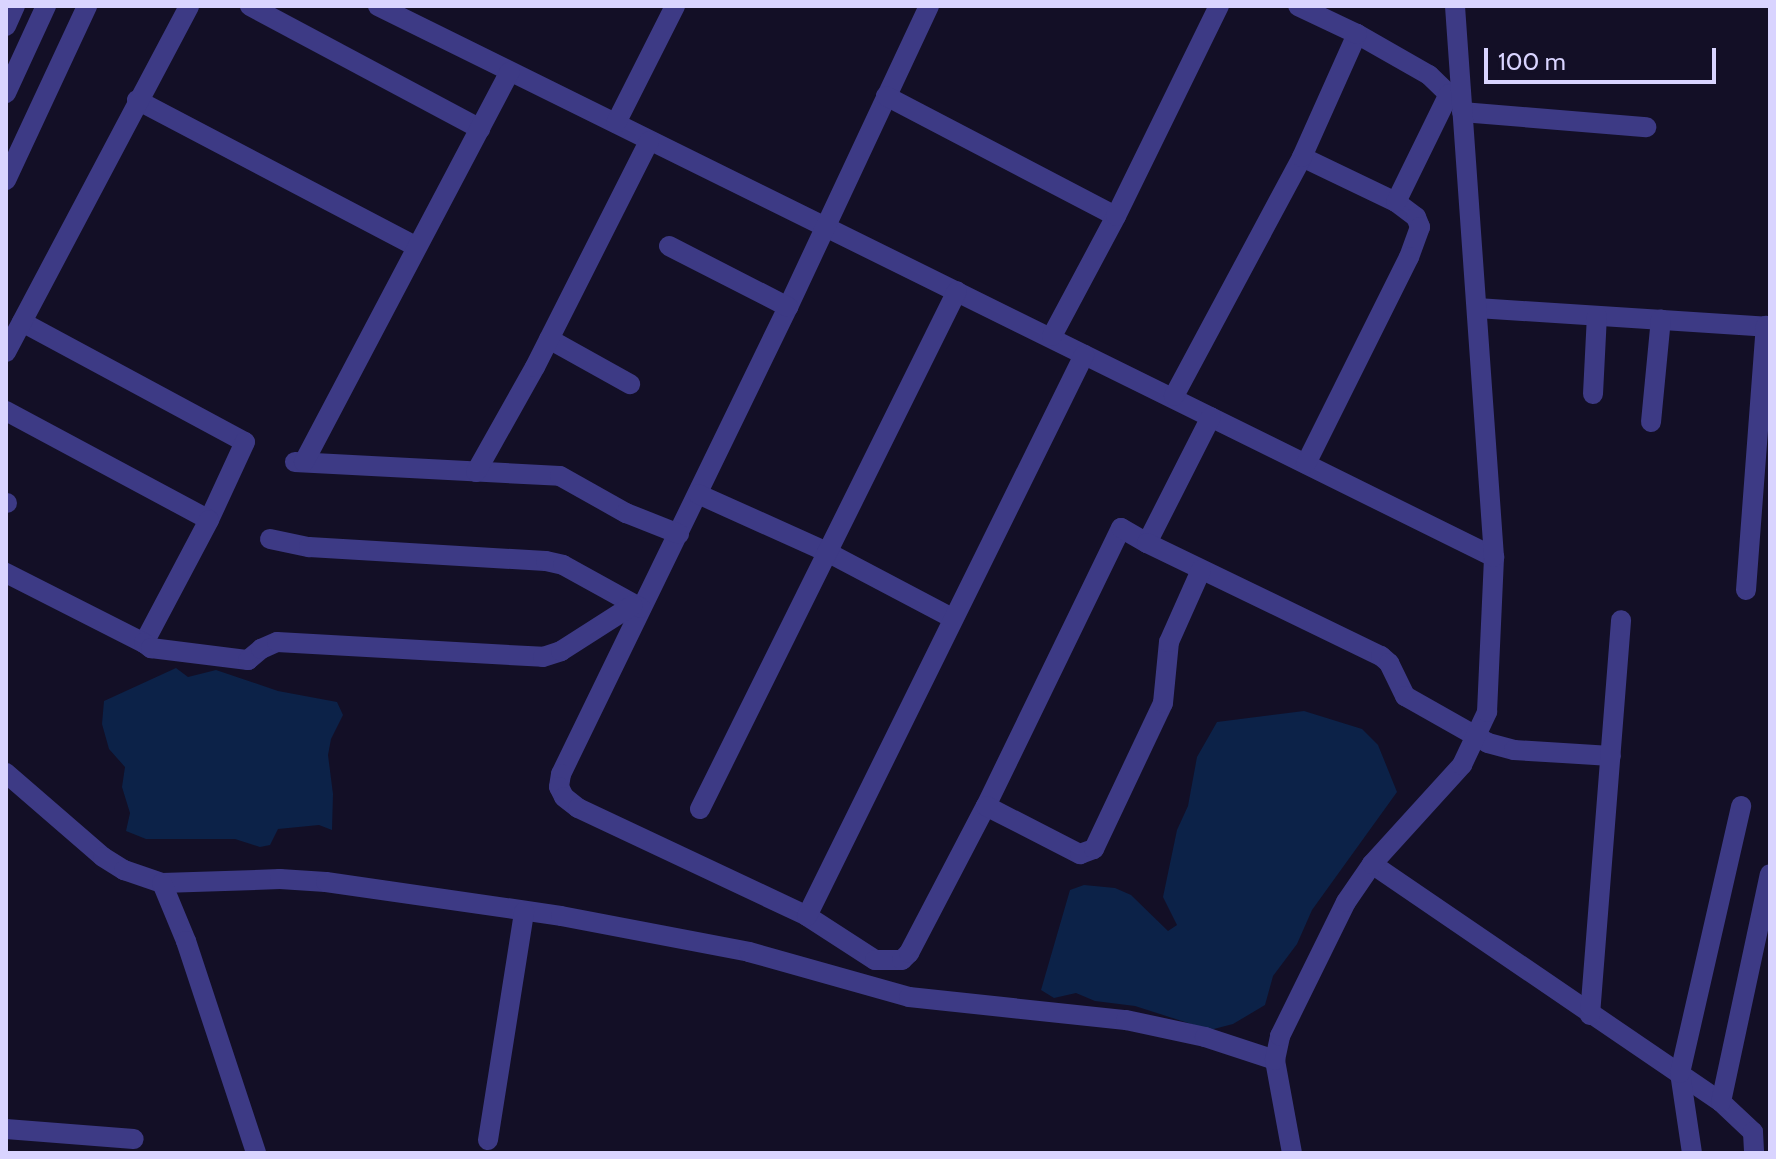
<!DOCTYPE html>
<style>
body{margin:0}
#map{position:relative;width:1776px;height:1159px;overflow:hidden;background:#130f26;font-family:Cabin,sans-serif}
div>[style]{position:absolute}
.water>*{inset:0;background:#0c2248}
.minor>*{height:20px;margin:-10px;padding:0 10px;transform-origin:10px;border-radius:10px;background:#3d3a85}
span{translate:-50% -50%;white-space:nowrap;text-align:center;line-height:1.15;-webkit-text-stroke:6px #130f26;paint-order:stroke}
.frame{position:absolute;inset:0;border:8px solid #d9d4ff;pointer-events:none}
.scale{position:absolute;left:1484px;top:48px;width:232px;height:36px;box-sizing:border-box;border:4px solid #d9d4ff;border-top:0;padding-left:10px;font-size:24px;line-height:28px;white-space:nowrap;color:#d9d4ff;-webkit-text-stroke:6px #130f26;paint-order:stroke}
</style>
<div id="map">
<div class="water">
<div style="clip-path:polygon(176px 668px,188px 677px,216px 670px,278px 691px,337px 702px,343px 715px,331px 739px,328px 755px,333px 794px,332px 830px,319px 825px,278px 829px,270px 845px,260px 847px,235px 839px,146px 839px,126px 831px,130px 813px,122px 787px,125px 767px,109px 749px,102px 724px,104px 701px)"></div>
<div style="clip-path:polygon(1304px 711px,1362px 729px,1378px 745px,1397px 792px,1312px 910px,1297px 944px,1273px 976px,1265px 1005px,1233px 1024px,1210px 1030px,1135px 1006px,1095px 1001px,1076px 993px,1054px 998px,1041px 990px,1070px 890px,1084px 885px,1115px 888px,1131px 895px,1168px 931px,1177px 925px,1163px 897px,1177px 830px,1188px 806px,1197px 757px,1217px 722px)"></div>
</div>
<div class="minor">
<div style="left:250px;top:6px;width:261px;rotate:28.1deg"></div>
<div style="left:378px;top:6px;width:1245px;rotate:26.28deg"></div>
<div style="left:929px;top:6px;width:332px;rotate:115.1deg"></div>
<div style="left:788px;top:307px;width:519px;rotate:115.92deg"></div>
<div style="left:561px;top:774px;width:13px;rotate:99deg"></div>
<div style="left:559px;top:787px;width:11px;rotate:63deg"></div>
<div style="left:564px;top:797px;width:18px;rotate:38deg"></div>
<div style="left:578px;top:808px;width:253px;rotate:25.2deg"></div>
<div style="left:807px;top:916px;width:81px;rotate:32.9deg"></div>
<div style="left:875px;top:960px;width:27px"></div>
<div style="left:902px;top:960px;width:10px;rotate:-45deg"></div>
<div style="left:909px;top:953px;width:166px;rotate:-62.4deg"></div>
<div style="left:986px;top:806px;width:309px;rotate:-64.1deg"></div>
<div style="left:1121px;top:528px;width:30px;rotate:30deg"></div>
<div style="left:1147px;top:543px;width:141px;rotate:-63.1deg"></div>
<div style="left:6px;top:26px;width:22px;rotate:-66deg"></div>
<div style="left:1357px;top:34px;width:83px;rotate:29.7deg"></div>
<div style="left:1429px;top:75px;width:28px;rotate:44deg"></div>
<div style="left:1449px;top:94px;width:12px;rotate:-9deg"></div>
<div style="left:6px;top:93px;width:96px;rotate:-65.3deg"></div>
<div style="left:886px;top:96px;width:259px;rotate:27.6deg"></div>
<div style="left:137px;top:100px;width:316px;rotate:27.7deg"></div>
<div style="left:1462px;top:112px;width:185px;rotate:4.7deg"></div>
<div style="left:616px;top:123px;width:131px;rotate:-63.2deg"></div>
<div style="left:1302px;top:157px;width:104px;rotate:25.6deg"></div>
<div style="left:1396px;top:202px;width:25px;rotate:37deg"></div>
<div style="left:1416px;top:217px;width:11px;rotate:68deg"></div>
<div style="left:1420px;top:227px;width:32px;rotate:110deg"></div>
<div style="left:1409px;top:257px;width:231px;rotate:116.5deg"></div>
<div style="left:6px;top:180px;width:192px;rotate:-65deg"></div>
<div style="left:1396px;top:202px;width:120px;rotate:-63.9deg"></div>
<div style="left:669px;top:246px;width:134px;rotate:27.1deg"></div>
<div style="left:1477px;top:308px;width:294px;rotate:3.7deg"></div>
<div style="left:22px;top:322px;width:253px;rotate:28.3deg"></div>
<div style="left:245px;top:442px;width:86px;rotate:114.8deg"></div>
<div style="left:1052px;top:336px;width:136px;rotate:-61.9deg"></div>
<div style="left:1116px;top:216px;width:234px;rotate:-63.9deg"></div>
<div style="left:549px;top:339px;width:93px;rotate:29.1deg"></div>
<div style="left:6px;top:352px;width:391px;rotate:-62.1deg"></div>
<div style="left:1593px;top:394px;width:78px;rotate:-87.1deg"></div>
<div style="left:1174px;top:396px;width:271px;rotate:-61.8deg"></div>
<div style="left:1302px;top:157px;width:135px;rotate:-65.9deg"></div>
<div style="left:1357px;top:34px;width:65px;rotate:-154.6deg"></div>
<div style="left:6px;top:411px;width:230px;rotate:28.2deg"></div>
<div style="left:209px;top:520px;width:139px;rotate:117.9deg"></div>
<div style="left:144px;top:643px;width:155px;rotate:-153.1deg"></div>
<div style="left:1651px;top:422px;width:103px;rotate:-84.5deg"></div>
<div style="left:295px;top:462px;width:265px;rotate:3deg"></div>
<div style="left:560px;top:476px;width:76px;rotate:29.3deg"></div>
<div style="left:626px;top:513px;width:57px;rotate:21.6deg"></div>
<div style="left:304px;top:462px;width:441px;rotate:-62.2deg"></div>
<div style="left:476px;top:472px;width:120px;rotate:-60.7deg"></div>
<div style="left:535px;top:367px;width:253px;rotate:-63.2deg"></div>
<div style="left:698px;top:494px;width:141px;rotate:24.2deg"></div>
<div style="left:827px;top:552px;width:141px;rotate:27.8deg"></div>
<div style="left:6px;top:503px;width:1px"></div>
<div style="left:270px;top:539px;width:40px;rotate:12deg"></div>
<div style="left:309px;top:547px;width:237px;rotate:3.4deg"></div>
<div style="left:546px;top:561px;width:17px;rotate:13deg"></div>
<div style="left:563px;top:565px;width:89px;rotate:28.9deg"></div>
<div style="left:1147px;top:543px;width:260px;rotate:25.8deg"></div>
<div style="left:1381px;top:656px;width:11px;rotate:41deg"></div>
<div style="left:1389px;top:663px;width:37px;rotate:64deg"></div>
<div style="left:1405px;top:696px;width:95px;rotate:29.5deg"></div>
<div style="left:1488px;top:743px;width:27px;rotate:15deg"></div>
<div style="left:1514px;top:750px;width:97px;rotate:3.5deg"></div>
<div style="left:1746px;top:590px;width:265px;rotate:-85.7deg"></div>
<div style="left:144px;top:643px;width:9px;rotate:36deg"></div>
<div style="left:151px;top:648px;width:98px;rotate:7.1deg"></div>
<div style="left:248px;top:660px;width:17px;rotate:-40deg"></div>
<div style="left:261px;top:649px;width:17px;rotate:-24deg"></div>
<div style="left:277px;top:642px;width:266px;rotate:3.2deg"></div>
<div style="left:543px;top:657px;width:19px;rotate:-18deg"></div>
<div style="left:561px;top:651px;width:85px;rotate:-32.6deg"></div>
<div style="left:6px;top:773px;width:128px;rotate:40.9deg"></div>
<div style="left:103px;top:857px;width:25px;rotate:32deg"></div>
<div style="left:124px;top:870px;width:40px;rotate:18.9deg"></div>
<div style="left:162px;top:883px;width:118px;rotate:-1.9deg"></div>
<div style="left:280px;top:879px;width:46px;rotate:3.7deg"></div>
<div style="left:326px;top:882px;width:237px;rotate:8.2deg"></div>
<div style="left:561px;top:916px;width:191px;rotate:10.8deg"></div>
<div style="left:749px;top:952px;width:166px;rotate:15.7deg"></div>
<div style="left:909px;top:997px;width:218px;rotate:6.1deg"></div>
<div style="left:1126px;top:1020px;width:81px;rotate:12.1deg"></div>
<div style="left:1205px;top:1037px;width:74px;rotate:18.2deg"></div>
<div style="left:986px;top:806px;width:106px;rotate:27.1deg"></div>
<div style="left:1080px;top:854px;width:15px;rotate:-20deg"></div>
<div style="left:1094px;top:849px;width:161px;rotate:-64.7deg"></div>
<div style="left:1163px;top:703px;width:61px;rotate:-84.4deg"></div>
<div style="left:1169px;top:642px;width:79px;rotate:-66deg"></div>
<div style="left:700px;top:809px;width:578px;rotate:-63.61deg"></div>
<div style="left:1372px;top:864px;width:422px;rotate:34.3deg"></div>
<div style="left:1721px;top:1102px;width:44px;rotate:43.2deg"></div>
<div style="left:1753px;top:1132px;width:21px;rotate:87deg"></div>
<div style="left:162px;top:883px;width:63px;rotate:67.5deg"></div>
<div style="left:186px;top:941px;width:223px;rotate:71.7deg"></div>
<div style="left:807px;top:916px;width:626px;rotate:-63.72deg"></div>
<div style="left:1590px;top:1015px;width:396px;rotate:-85.5deg"></div>
<div style="left:1721px;top:1102px;width:233px;rotate:-77.9deg"></div>
<div style="left:6px;top:1129px;width:128px;rotate:4.5deg"></div>
<div style="left:488px;top:1140px;width:231px;rotate:-81deg"></div>
<div style="left:1292px;top:1153px;width:95px;rotate:-100.4deg"></div>
<div style="left:1275px;top:1060px;width:25px;rotate:-78deg"></div>
<div style="left:1280px;top:1036px;width:149px;rotate:-63.8deg"></div>
<div style="left:1346px;top:902px;width:46px;rotate:-55.6deg"></div>
<div style="left:1372px;top:864px;width:134px;rotate:-47.7deg"></div>
<div style="left:1462px;top:765px;width:59px;rotate:-64.7deg"></div>
<div style="left:1487px;top:712px;width:155px;rotate:-87.4deg"></div>
<div style="left:1494px;top:557px;width:552px;rotate:-94.05deg"></div>
<div style="left:1692px;top:1153px;width:81px;rotate:-98.5deg"></div>
<div style="left:1680px;top:1073px;width:274px;rotate:-77.1deg"></div>
</div>
<div class="frame"></div>
<div class="scale">100 m</div>
</div>
